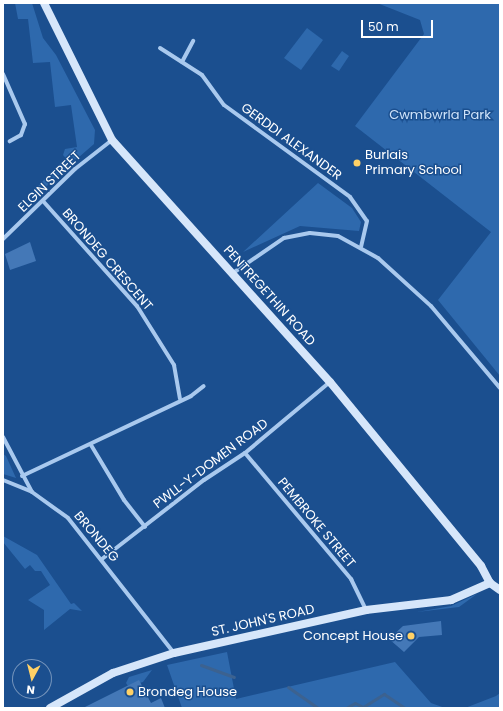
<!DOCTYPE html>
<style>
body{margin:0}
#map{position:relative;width:503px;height:711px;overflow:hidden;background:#1b4f8f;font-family:Poppins,sans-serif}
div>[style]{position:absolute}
.green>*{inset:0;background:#2e69ad}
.stream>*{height:3px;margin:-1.5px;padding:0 1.5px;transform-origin:1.5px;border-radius:1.5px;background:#3c6290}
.building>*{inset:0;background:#4478b7}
.street>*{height:4px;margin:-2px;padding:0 2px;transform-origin:2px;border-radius:2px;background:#a9c9ee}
.secondary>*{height:8px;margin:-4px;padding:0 4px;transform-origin:4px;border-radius:4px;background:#d6e6fa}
.dots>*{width:11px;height:11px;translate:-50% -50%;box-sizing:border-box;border:2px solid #1b4f8f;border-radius:50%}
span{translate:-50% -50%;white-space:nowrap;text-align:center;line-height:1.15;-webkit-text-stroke:3px #1b4f8f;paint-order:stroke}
.park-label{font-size:13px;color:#cfe3fa}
.street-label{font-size:13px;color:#fff}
.poi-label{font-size:13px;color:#fff}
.left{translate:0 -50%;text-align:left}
.right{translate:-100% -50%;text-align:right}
.frame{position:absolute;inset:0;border:4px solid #fff;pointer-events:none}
.north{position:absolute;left:12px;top:659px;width:40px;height:40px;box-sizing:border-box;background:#1b4f8f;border:1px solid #7695bc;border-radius:50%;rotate:187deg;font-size:11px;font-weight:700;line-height:16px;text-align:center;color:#fff}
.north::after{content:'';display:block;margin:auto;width:14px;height:18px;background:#ffd166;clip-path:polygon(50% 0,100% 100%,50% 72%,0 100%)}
.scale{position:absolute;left:361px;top:20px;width:72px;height:18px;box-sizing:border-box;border:2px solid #fff;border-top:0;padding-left:5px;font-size:12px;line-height:14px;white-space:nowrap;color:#fff;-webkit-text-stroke:3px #1b4f8f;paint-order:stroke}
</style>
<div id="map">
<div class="green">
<div style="clip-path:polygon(15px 3px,32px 3px,43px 38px,56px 55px,95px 130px,94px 144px,71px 164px,63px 155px,65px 149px,77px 147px,71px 105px,55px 107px,50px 62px,33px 63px,28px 19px,18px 19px)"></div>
<div style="clip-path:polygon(377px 3px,500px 3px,500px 376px,438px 300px,491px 232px,355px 126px,424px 34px,420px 20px)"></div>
<div style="clip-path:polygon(307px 28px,323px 40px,301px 70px,284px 58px)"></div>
<div style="clip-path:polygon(342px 51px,349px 56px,339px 71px,331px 66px)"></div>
<div style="clip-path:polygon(64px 160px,70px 165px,38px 194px,33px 191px)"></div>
<div style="clip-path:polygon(318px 183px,352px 208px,361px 222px,359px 231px,300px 226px,243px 252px)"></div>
<div style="clip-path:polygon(3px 454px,6px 456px,16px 478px,3px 474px)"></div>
<div style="clip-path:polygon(3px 536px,37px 555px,71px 604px,74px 603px,82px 611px,70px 609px,44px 630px,44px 610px,28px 600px,50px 585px,41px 571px,35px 571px,30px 565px,25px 569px,3px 542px)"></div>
<div style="clip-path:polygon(477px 594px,459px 607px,417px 612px,451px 606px)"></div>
<div style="clip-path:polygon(227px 652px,236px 699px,395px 662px,431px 703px,445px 708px,182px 708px,167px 665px)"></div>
<div style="clip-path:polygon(152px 670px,143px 682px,128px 686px,126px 683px,129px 677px)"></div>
<div style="clip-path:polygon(500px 693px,500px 708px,465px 708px,496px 696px)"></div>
</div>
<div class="stream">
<div style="left:201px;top:665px;width:35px;rotate:20deg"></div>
<div style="left:288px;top:687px;width:37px;rotate:35deg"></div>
<div style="left:346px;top:708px;width:10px;rotate:-29deg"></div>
<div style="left:355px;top:703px;width:9px;rotate:27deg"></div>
<div style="left:363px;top:707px;width:25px;rotate:-32deg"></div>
<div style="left:384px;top:694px;width:25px;rotate:34deg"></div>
</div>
<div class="building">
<div style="clip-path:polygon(30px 242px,36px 261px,10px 270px,5px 254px)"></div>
<div style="clip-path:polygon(441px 621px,442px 635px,419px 637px,404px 652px,389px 639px,403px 626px)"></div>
<div style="clip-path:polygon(139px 680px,151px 703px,161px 698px,165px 708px,83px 708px)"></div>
</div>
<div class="street">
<div style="left:160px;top:48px;width:50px;rotate:32.7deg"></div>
<div style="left:202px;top:75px;width:37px;rotate:54deg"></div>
<div style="left:224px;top:105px;width:156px;rotate:36.1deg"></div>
<div style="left:350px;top:197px;width:29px;rotate:55deg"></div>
<div style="left:367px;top:221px;width:26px;rotate:103deg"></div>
<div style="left:182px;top:62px;width:24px;rotate:-62deg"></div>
<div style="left:3px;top:74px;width:55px;rotate:66.3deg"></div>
<div style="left:25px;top:124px;width:12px;rotate:110deg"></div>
<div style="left:21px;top:135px;width:13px;rotate:151deg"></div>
<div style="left:43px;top:201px;width:141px;rotate:48.2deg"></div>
<div style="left:137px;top:306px;width:70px;rotate:57.9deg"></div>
<div style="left:174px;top:365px;width:34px;rotate:80deg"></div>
<div style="left:3px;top:239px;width:100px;rotate:-44.2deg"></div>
<div style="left:75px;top:169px;width:47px;rotate:-38.1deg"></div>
<div style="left:233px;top:273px;width:62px;rotate:-34.5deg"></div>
<div style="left:284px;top:238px;width:26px;rotate:-11deg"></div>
<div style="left:310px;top:233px;width:28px;rotate:6deg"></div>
<div style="left:338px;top:236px;width:46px;rotate:28.8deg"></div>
<div style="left:378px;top:258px;width:72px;rotate:42.2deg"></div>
<div style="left:431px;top:306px;width:107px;rotate:49.9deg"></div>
<div style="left:3px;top:437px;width:62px;rotate:62.2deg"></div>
<div style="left:32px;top:492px;width:44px;rotate:35.8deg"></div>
<div style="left:68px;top:518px;width:172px;rotate:51.9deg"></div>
<div style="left:91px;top:445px;width:64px;rotate:59deg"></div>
<div style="left:124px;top:500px;width:34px;rotate:52deg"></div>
<div style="left:245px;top:453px;width:165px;rotate:49.9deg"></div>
<div style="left:351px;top:579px;width:34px;rotate:64deg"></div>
<div style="left:22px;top:476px;width:187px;rotate:-25.3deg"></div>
<div style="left:191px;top:396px;width:16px;rotate:-38deg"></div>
<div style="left:3px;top:480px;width:31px;rotate:22deg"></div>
<div style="left:102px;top:559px;width:129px;rotate:-37.8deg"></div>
<div style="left:204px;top:480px;width:49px;rotate:-33.4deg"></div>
<div style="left:245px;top:453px;width:111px;rotate:-39.9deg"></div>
</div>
<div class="secondary">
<div style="left:44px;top:3px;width:153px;rotate:63.6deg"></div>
<div style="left:112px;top:140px;width:326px;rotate:48deg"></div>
<div style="left:330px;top:382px;width:238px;rotate:50.6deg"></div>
<div style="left:481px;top:566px;width:19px;rotate:62deg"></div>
<div style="left:490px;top:583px;width:12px;rotate:35deg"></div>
<div style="left:50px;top:708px;width:72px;rotate:-29.1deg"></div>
<div style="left:113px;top:673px;width:64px;rotate:-18.2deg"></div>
<div style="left:174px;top:653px;width:197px;rotate:-12.6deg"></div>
<div style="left:366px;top:610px;width:86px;rotate:-6.7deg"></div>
<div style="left:451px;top:600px;width:43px;rotate:-23.6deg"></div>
</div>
<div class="dots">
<div style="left:357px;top:163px;background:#ffd166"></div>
<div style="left:411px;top:636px;background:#ffd166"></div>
<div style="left:130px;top:692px;background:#ffd166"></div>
</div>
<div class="park-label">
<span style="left:440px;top:115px">Cwmbwrla Park</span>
</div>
<div class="street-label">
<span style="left:291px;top:142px;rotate:36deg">GERDDI ALEXANDER</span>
<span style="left:50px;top:182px;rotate:-44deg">ELGIN STREET</span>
<span style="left:107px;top:260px;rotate:49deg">BRONDEG CRESCENT</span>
<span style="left:269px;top:296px;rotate:48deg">PENTREGETHIN ROAD</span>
<span style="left:211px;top:464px;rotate:-37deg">PWLL-Y-DOMEN ROAD</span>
<span style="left:316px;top:523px;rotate:50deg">PEMBROKE STREET</span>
<span style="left:96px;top:537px;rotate:50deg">BRONDEG</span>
<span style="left:263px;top:621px;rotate:-13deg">ST. JOHN'S ROAD</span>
</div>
<div class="poi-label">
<span class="left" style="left:365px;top:163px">Burlais<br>Primary School</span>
<span class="right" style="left:403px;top:636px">Concept House</span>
<span class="left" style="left:138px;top:692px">Brondeg House</span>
</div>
<div class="frame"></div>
<div class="north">N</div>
<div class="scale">50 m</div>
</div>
